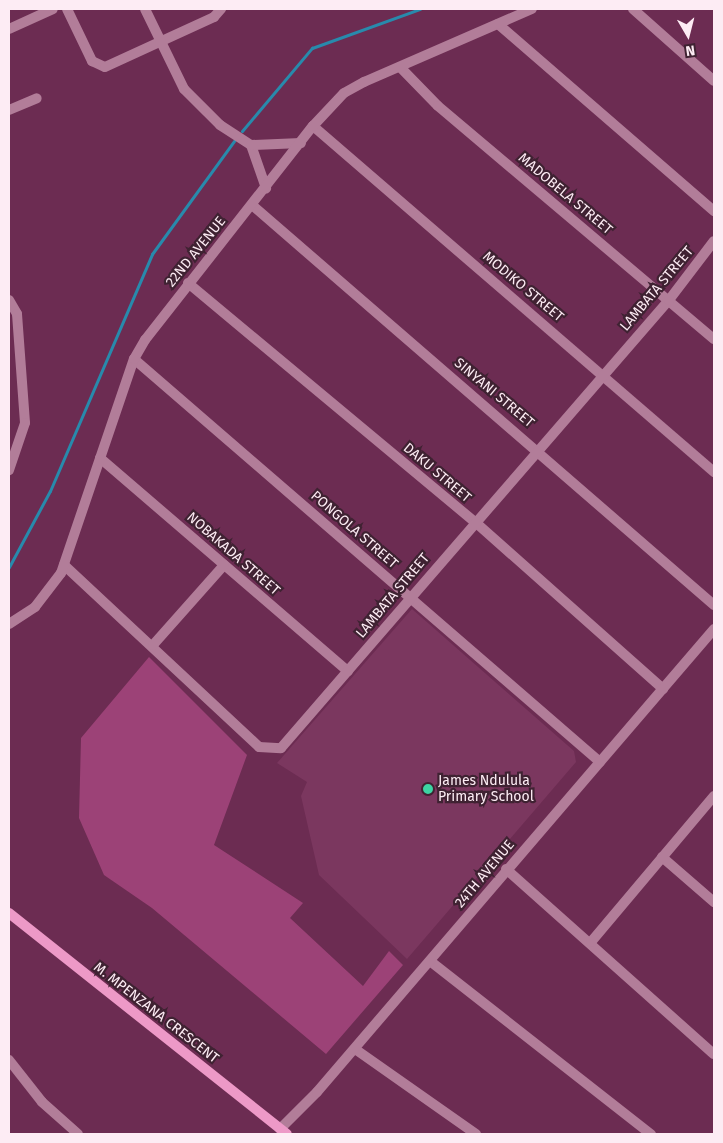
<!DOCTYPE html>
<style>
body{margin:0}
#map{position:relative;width:723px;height:1143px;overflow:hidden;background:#6c2c52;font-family:"Fira Sans",sans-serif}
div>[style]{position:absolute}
.built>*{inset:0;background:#7b375f}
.green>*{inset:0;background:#9c4277}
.stream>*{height:3px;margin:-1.5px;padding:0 1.5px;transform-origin:1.5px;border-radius:1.5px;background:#288aac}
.minor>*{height:10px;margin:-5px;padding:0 5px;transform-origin:5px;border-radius:5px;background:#b27d99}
.tertiary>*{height:10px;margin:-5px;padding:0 5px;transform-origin:5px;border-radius:5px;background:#b27d99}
.secondary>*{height:10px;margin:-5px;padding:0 5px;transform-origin:5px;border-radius:5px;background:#ed99c7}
.dots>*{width:14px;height:14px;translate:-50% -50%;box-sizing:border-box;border:2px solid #3f2232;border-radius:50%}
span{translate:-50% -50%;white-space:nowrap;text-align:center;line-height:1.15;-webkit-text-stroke:4.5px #3f2232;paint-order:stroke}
.street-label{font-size:14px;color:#fdecf4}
.poi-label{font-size:14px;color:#fdecf4}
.left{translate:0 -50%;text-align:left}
.frame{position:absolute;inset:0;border:10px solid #fdecf4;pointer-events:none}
.north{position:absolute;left:663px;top:10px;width:50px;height:50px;-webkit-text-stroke:4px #3f2232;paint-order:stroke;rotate:172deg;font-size:14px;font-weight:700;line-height:20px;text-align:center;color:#fdecf4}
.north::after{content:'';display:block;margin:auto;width:18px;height:22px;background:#fdecf4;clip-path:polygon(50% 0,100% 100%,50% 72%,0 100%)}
</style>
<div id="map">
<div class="built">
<div style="clip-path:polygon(412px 609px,574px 751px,576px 762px,407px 959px,319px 875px,301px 796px,307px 782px,277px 763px)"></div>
</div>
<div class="green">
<div style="clip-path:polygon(149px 657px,247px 755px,214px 845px,303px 903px,290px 918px,363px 986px,389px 951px,403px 965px,326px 1054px,152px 908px,104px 875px,79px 818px,81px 738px)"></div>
</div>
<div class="stream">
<div style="left:242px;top:131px;width:109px;rotate:-49.9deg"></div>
<div style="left:312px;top:48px;width:115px;rotate:-19.9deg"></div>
<div style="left:9px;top:567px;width:86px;rotate:-61.7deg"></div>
<div style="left:50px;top:491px;width:258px;rotate:-66.7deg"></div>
<div style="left:152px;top:254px;width:140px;rotate:-54deg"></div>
</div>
<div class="minor">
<div style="left:67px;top:9px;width:58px;rotate:64.3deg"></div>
<div style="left:92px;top:61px;width:14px;rotate:25deg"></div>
<div style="left:105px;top:67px;width:120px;rotate:-24.6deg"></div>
<div style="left:214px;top:17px;width:11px;rotate:-49deg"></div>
<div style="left:145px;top:9px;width:89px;rotate:64deg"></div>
<div style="left:184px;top:89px;width:51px;rotate:45deg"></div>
<div style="left:220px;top:125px;width:37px;rotate:33deg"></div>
<div style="left:251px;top:145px;width:46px;rotate:70.8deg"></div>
<div style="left:633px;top:9px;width:108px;rotate:41.6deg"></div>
<div style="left:498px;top:24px;width:286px;rotate:40.9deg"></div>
<div style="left:9px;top:29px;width:48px;rotate:-24.4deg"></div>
<div style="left:400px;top:67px;width:54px;rotate:45.7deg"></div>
<div style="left:438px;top:106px;width:361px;rotate:40.2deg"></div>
<div style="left:9px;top:110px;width:30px;rotate:-23deg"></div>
<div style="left:313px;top:126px;width:530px;rotate:40.79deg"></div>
<div style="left:251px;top:145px;width:50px;rotate:-2.3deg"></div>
<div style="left:252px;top:205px;width:611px;rotate:40.89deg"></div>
<div style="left:188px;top:283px;width:372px;rotate:39.8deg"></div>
<div style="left:474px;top:521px;width:253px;rotate:41.6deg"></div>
<div style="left:9px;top:300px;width:16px;rotate:60deg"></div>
<div style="left:17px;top:314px;width:109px;rotate:85.8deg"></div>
<div style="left:25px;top:423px;width:50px;rotate:108.8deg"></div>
<div style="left:134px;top:359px;width:616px;rotate:40.85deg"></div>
<div style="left:100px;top:458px;width:327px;rotate:40.7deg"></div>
<div style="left:64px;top:565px;width:267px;rotate:43deg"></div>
<div style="left:259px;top:747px;width:22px;rotate:3deg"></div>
<div style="left:281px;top:748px;width:593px;rotate:-49.11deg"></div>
<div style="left:669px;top:300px;width:74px;rotate:-52.7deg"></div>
<div style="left:9px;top:624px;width:31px;rotate:-33deg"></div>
<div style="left:35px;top:607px;width:43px;rotate:-52.6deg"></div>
<div style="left:61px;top:573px;width:226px;rotate:-71.2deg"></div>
<div style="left:134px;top:359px;width:22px;rotate:-60deg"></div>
<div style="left:145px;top:340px;width:272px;rotate:-51.9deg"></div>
<div style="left:313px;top:126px;width:45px;rotate:-46.8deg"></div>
<div style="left:344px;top:93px;width:23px;rotate:-29deg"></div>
<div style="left:364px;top:82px;width:183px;rotate:-23.5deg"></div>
<div style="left:153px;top:645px;width:107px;rotate:-48.4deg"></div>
<div style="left:662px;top:857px;width:69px;rotate:40.9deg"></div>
<div style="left:506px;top:869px;width:278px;rotate:41.7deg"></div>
<div style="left:591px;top:942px;width:191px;rotate:-49.9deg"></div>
<div style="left:430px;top:961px;width:281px;rotate:38.1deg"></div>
<div style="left:355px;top:1049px;width:148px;rotate:35.1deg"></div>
<div style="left:9px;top:1060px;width:53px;rotate:51.8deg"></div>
<div style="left:42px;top:1102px;width:48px;rotate:41.6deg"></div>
</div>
<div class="tertiary">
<div style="left:280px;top:1129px;width:52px;rotate:-45deg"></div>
<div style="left:317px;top:1092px;width:610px;rotate:-49.39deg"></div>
</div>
<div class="secondary">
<div style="left:9px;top:913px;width:355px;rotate:38.5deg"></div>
</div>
<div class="dots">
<div style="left:428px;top:789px;background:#3dd4a3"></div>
</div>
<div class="street-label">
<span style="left:565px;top:194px;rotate:40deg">MADOBELA STREET</span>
<span style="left:196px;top:252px;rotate:-51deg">22ND AVENUE</span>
<span style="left:523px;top:287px;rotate:40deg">MODIKO STREET</span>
<span style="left:657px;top:289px;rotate:-50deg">LAMBATA STREET</span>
<span style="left:494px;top:393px;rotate:40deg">SINYANI STREET</span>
<span style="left:437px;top:473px;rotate:40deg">DAKU STREET</span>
<span style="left:354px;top:530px;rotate:41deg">PONGOLA STREET</span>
<span style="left:233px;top:554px;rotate:41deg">NOBAKADA STREET</span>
<span style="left:393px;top:596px;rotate:-50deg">LAMBATA STREET</span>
<span style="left:485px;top:874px;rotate:-50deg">24TH AVENUE</span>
<span style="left:156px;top:1013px;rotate:38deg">M. MPENZANA CRESCENT</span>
</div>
<div class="poi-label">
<span class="left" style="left:438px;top:789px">James Ndulula<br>Primary School</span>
</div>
<div class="frame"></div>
<div class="north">N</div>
</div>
